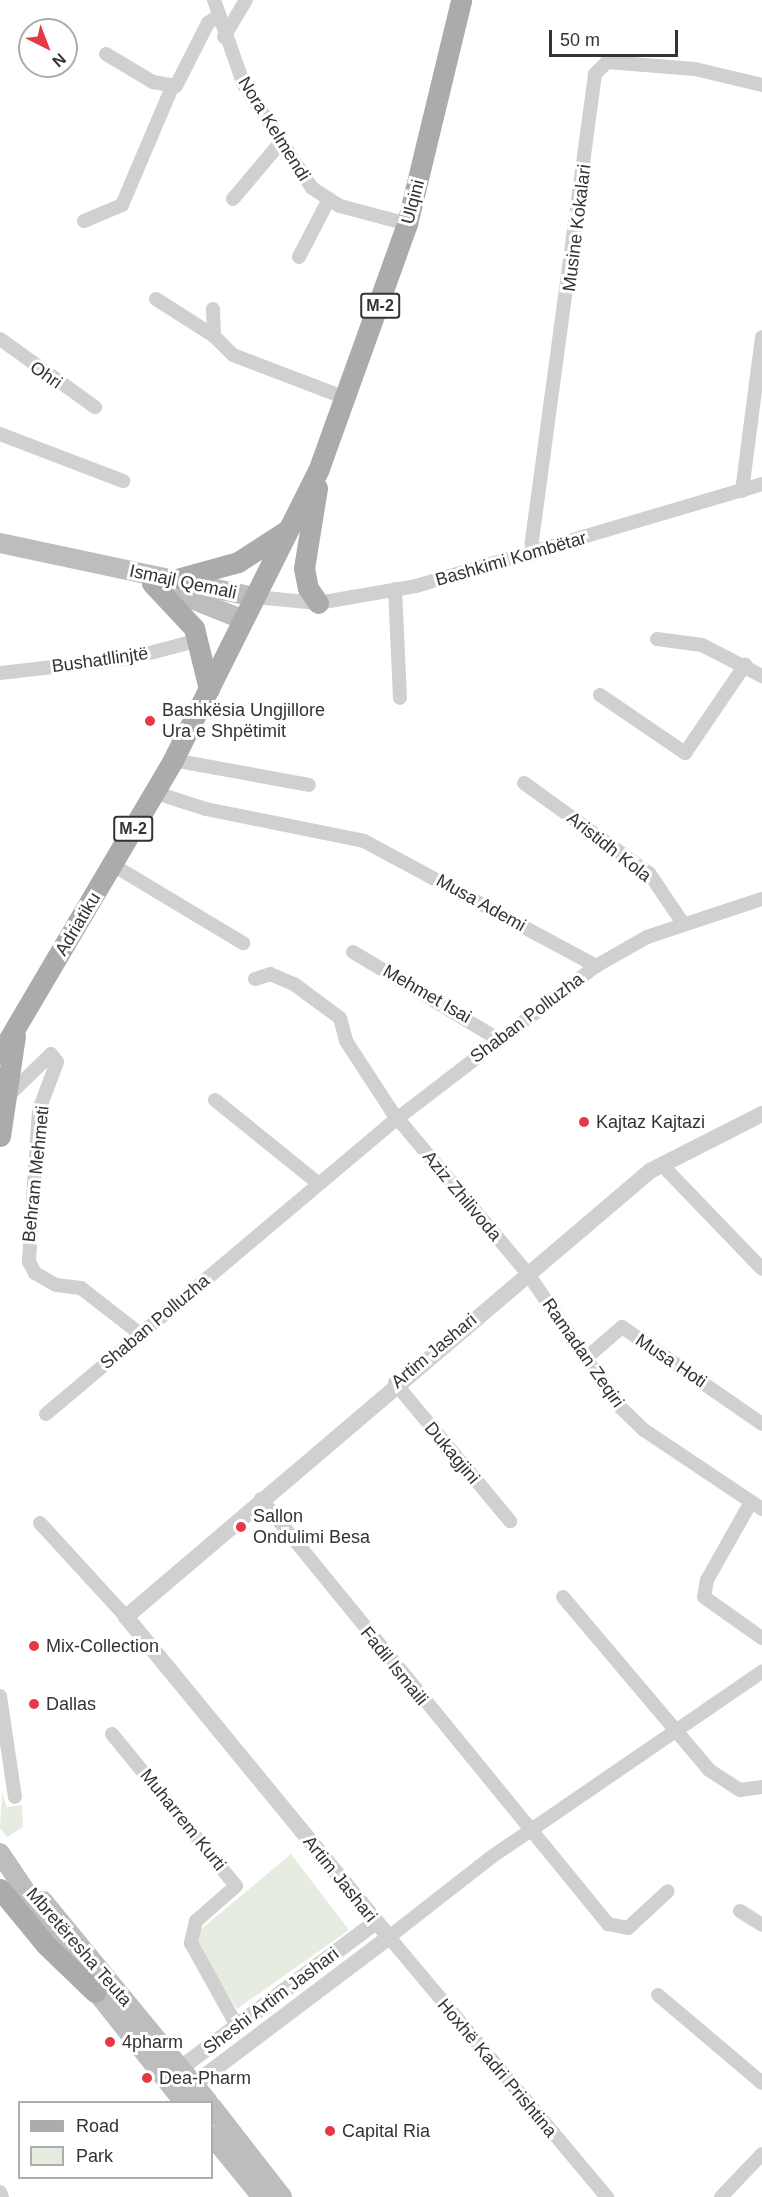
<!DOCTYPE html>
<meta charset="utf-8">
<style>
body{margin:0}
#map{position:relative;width:762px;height:2197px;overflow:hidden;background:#fff;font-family:Helvetica,sans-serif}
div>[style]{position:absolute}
.green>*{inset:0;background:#e6ecdf}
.minor>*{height:14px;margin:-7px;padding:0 7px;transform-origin:7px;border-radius:7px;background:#d0d0d0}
.tertiary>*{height:16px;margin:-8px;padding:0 8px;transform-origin:8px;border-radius:8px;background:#d0d0d0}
.secondary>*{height:20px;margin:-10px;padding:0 10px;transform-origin:10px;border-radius:10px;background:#bdbdbd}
.primary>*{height:21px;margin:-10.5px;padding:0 10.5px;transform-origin:10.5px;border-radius:10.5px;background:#ababab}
.dots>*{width:16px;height:16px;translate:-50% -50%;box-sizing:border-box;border:3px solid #fff;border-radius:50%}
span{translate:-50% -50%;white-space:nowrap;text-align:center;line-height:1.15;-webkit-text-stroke:6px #fff;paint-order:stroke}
.shield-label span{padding:2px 4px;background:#fff;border:2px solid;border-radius:4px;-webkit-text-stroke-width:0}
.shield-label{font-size:16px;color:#333;font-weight:700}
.street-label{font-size:18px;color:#333}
.poi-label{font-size:18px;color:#333}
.left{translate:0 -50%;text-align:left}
.legend{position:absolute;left:18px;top:2101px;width:195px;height:78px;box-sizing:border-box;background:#fff;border:2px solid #adadad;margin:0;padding:8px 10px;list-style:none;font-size:18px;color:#333}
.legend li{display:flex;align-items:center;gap:12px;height:30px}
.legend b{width:30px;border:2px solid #adadad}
.north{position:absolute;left:18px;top:18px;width:60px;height:60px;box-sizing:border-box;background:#fff;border:2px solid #adadad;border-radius:50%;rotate:138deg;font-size:16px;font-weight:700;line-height:24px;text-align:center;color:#333}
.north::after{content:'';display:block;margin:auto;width:21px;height:27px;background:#e63946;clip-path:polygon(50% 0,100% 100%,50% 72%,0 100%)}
.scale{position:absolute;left:549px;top:30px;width:129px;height:27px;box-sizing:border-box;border:3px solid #333;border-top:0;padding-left:8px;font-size:18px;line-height:21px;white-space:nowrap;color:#333;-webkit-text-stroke:4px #fff;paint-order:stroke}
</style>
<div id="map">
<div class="green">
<div style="clip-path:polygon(2px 1792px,7px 1807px,22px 1805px,23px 1827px,7px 1837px,0 1828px)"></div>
<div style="clip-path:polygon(291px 1854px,349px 1930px,237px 2009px,198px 1947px,200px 1930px)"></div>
</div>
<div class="minor">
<div style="left:214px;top:0;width:90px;rotate:70.6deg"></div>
<div style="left:244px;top:85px;width:123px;rotate:56.6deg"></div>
<div style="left:312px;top:188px;width:33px;rotate:33deg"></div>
<div style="left:340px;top:206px;width:69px;rotate:15deg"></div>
<div style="left:224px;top:37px;width:43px;rotate:-59.3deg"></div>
<div style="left:106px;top:54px;width:55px;rotate:30.8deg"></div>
<div style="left:153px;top:82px;width:23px;rotate:10deg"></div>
<div style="left:176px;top:86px;width:71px;rotate:-63.1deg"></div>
<div style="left:208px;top:23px;width:11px;rotate:-34deg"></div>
<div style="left:233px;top:199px;width:75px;rotate:-49.9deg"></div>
<div style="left:84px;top:221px;width:41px;rotate:-22.8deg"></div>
<div style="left:122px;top:205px;width:128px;rotate:-67deg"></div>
<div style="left:299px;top:257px;width:63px;rotate:-62.6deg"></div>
<div style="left:156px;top:299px;width:69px;rotate:32.5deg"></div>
<div style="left:213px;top:309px;width:27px;rotate:88deg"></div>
<div style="left:214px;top:336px;width:27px;rotate:45deg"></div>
<div style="left:233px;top:355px;width:123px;rotate:20.9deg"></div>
<div style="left:0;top:339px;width:117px;rotate:35.6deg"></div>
<div style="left:0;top:434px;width:132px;rotate:20.9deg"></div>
<div style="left:742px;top:491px;width:155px;rotate:-82.6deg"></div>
<div style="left:530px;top:555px;width:485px;rotate:-82.3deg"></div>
<div style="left:595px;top:74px;width:17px;rotate:-45deg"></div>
<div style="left:607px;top:62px;width:88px;rotate:4.5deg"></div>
<div style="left:695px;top:69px;width:69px;rotate:13.4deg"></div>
<div style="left:395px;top:589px;width:109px;rotate:87.4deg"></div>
<div style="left:255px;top:597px;width:63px;rotate:5.4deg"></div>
<div style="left:318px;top:603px;width:99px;rotate:-9.8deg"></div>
<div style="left:416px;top:586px;width:361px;rotate:-16.4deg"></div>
<div style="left:657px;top:639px;width:45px;rotate:7.6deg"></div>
<div style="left:702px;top:645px;width:68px;rotate:27.3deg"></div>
<div style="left:0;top:673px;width:132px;rotate:-6.5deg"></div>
<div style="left:131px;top:658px;width:70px;rotate:-14.8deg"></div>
<div style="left:600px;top:695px;width:103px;rotate:34.3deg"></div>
<div style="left:685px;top:753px;width:107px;rotate:-55.7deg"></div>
<div style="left:173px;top:760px;width:138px;rotate:10.4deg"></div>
<div style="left:524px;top:783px;width:154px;rotate:35.8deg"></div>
<div style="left:649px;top:873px;width:59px;rotate:56deg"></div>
<div style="left:153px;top:792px;width:56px;rotate:17.8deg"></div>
<div style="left:206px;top:809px;width:161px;rotate:11.4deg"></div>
<div style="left:364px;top:841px;width:264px;rotate:28.3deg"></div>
<div style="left:113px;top:865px;width:152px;rotate:31deg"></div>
<div style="left:353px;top:952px;width:169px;rotate:31deg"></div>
<div style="left:255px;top:979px;width:16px;rotate:-18deg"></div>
<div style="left:270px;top:974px;width:26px;rotate:23deg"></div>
<div style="left:294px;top:984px;width:57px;rotate:36.5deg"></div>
<div style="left:340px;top:1018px;width:24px;rotate:75deg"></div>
<div style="left:346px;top:1041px;width:86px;rotate:56.9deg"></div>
<div style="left:393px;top:1113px;width:210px;rotate:50deg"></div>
<div style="left:528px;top:1274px;width:158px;rotate:55.6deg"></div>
<div style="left:617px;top:1404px;width:37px;rotate:44deg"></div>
<div style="left:644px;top:1430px;width:142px;rotate:33.8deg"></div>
<div style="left:5px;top:1099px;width:64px;rotate:-44.4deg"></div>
<div style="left:51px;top:1054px;width:10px;rotate:53deg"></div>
<div style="left:57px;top:1062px;width:51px;rotate:110.6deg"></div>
<div style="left:39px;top:1110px;width:152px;rotate:93.8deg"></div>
<div style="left:29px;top:1262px;width:13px;rotate:61deg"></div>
<div style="left:35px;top:1273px;width:24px;rotate:30deg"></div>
<div style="left:56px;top:1285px;width:25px;rotate:7deg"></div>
<div style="left:81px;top:1288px;width:75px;rotate:37.9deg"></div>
<div style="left:215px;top:1100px;width:132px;rotate:38.9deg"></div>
<div style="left:662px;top:1165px;width:144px;rotate:46.1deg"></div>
<div style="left:585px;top:1359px;width:49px;rotate:-40.9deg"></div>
<div style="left:622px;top:1327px;width:170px;rotate:34.7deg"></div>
<div style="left:395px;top:1383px;width:180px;rotate:50.2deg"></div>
<div style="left:46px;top:1414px;width:460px;rotate:-40.1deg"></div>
<div style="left:398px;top:1118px;width:250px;rotate:-37.5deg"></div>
<div style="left:596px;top:966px;width:59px;rotate:-29.6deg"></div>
<div style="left:647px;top:937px;width:121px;rotate:-18.3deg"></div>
<div style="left:261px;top:1499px;width:549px;rotate:50.77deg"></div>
<div style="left:608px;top:1924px;width:20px;rotate:11deg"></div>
<div style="left:628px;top:1928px;width:54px;rotate:-42.8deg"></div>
<div style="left:751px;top:1502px;width:90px;rotate:119.4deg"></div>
<div style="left:707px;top:1580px;width:17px;rotate:100deg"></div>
<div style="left:704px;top:1597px;width:71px;rotate:35.3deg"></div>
<div style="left:40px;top:1523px;width:127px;rotate:47.5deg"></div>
<div style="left:563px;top:1597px;width:226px;rotate:49.8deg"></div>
<div style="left:709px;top:1770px;width:37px;rotate:33deg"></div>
<div style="left:740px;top:1790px;width:22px;rotate:-8deg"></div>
<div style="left:0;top:1696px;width:102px;rotate:81.6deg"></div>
<div style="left:112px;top:1734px;width:196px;rotate:50.8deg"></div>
<div style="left:236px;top:1886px;width:53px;rotate:138.8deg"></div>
<div style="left:196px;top:1921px;width:23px;rotate:103deg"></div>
<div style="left:191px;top:1943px;width:95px;rotate:61deg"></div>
<div style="left:740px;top:1911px;width:26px;rotate:32deg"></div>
<div style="left:658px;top:1995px;width:136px;rotate:40.2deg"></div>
<div style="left:0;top:2192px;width:5px;rotate:68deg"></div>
<div style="left:607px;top:2197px;width:339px;rotate:-130deg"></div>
<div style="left:389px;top:1937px;width:128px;rotate:-38deg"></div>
<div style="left:490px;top:1858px;width:330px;rotate:-34.4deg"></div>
<div style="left:721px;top:2197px;width:59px;rotate:-46.4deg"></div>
</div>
<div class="tertiary">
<div style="left:170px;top:2076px;width:257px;rotate:-36.8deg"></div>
<div style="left:185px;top:2091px;width:256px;rotate:-37deg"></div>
<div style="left:389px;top:1937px;width:414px;rotate:-129.4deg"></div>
<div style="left:126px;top:1617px;width:688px;rotate:-40.4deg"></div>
<div style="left:650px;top:1171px;width:126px;rotate:-27deg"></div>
</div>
<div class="secondary">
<div style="left:0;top:543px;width:261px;rotate:12deg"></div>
<div style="left:152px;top:583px;width:99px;rotate:21.9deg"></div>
<div style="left:0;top:1853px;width:135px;rotate:56.2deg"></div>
<div style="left:75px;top:1965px;width:175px;rotate:51.5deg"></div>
<div style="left:43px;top:1901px;width:260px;rotate:50.6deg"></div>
<div style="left:212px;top:2107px;width:114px;rotate:52.1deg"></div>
<div style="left:212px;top:2136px;width:79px;rotate:50.7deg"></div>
</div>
<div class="primary">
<div style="left:317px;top:488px;width:81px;rotate:99.2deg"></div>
<div style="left:304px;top:568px;width:20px;rotate:79deg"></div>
<div style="left:308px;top:588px;width:18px;rotate:56deg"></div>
<div style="left:180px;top:578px;width:60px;rotate:-15.4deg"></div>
<div style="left:238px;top:562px;width:57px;rotate:-32.9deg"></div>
<div style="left:152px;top:583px;width:62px;rotate:47deg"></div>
<div style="left:194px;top:628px;width:63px;rotate:76.2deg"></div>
<div style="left:0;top:1054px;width:341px;rotate:-59.5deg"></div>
<div style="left:173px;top:760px;width:323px;rotate:-63.4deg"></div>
<div style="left:318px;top:471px;width:263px;rotate:-70.2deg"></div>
<div style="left:407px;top:224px;width:230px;rotate:-76.4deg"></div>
<div style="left:0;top:1136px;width:101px;rotate:-81.5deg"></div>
<div style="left:0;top:1889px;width:72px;rotate:50.6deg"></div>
<div style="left:46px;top:1945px;width:68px;rotate:43.8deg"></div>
</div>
<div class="dots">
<div style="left:150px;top:721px;background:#e63946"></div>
<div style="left:584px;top:1122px;background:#e63946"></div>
<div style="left:241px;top:1527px;background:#e63946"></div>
<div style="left:34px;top:1646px;background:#e63946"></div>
<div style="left:34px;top:1704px;background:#e63946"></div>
<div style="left:110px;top:2042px;background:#e63946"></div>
<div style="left:147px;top:2078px;background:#e63946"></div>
<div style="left:330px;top:2131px;background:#e63946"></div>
</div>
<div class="shield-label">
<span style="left:380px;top:306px">M-2</span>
<span style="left:133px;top:829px">M-2</span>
</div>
<div class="street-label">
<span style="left:274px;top:129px;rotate:58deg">Nora Kelmendi</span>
<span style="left:413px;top:202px;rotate:-75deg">Ulqini</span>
<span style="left:577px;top:228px;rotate:-83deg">Musine Kokalari</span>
<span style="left:46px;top:375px;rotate:35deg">Ohri</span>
<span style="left:511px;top:559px;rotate:-16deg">Bashkimi Kombëtar</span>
<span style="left:183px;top:582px;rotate:12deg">Ismajl Qemali</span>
<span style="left:100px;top:660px;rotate:-8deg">Bushatllinjtë</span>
<span style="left:609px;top:847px;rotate:38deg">Aristidh Kola</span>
<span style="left:481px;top:903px;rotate:29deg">Musa Ademi</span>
<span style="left:78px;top:924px;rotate:-59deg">Adriatiku</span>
<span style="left:427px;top:994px;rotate:30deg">Mehmet Isai</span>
<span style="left:527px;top:1018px;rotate:-37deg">Shaban Polluzha</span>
<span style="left:36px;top:1174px;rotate:-84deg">Behram Mehmeti</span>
<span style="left:462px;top:1196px;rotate:50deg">Aziz Zhilivoda</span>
<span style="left:155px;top:1322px;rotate:-40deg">Shaban Polluzha</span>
<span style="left:434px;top:1351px;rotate:-40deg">Artim Jashari</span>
<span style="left:583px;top:1353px;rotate:55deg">Ramadan Zeqiri</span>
<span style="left:671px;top:1361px;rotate:34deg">Musa Hoti</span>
<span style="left:452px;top:1453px;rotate:50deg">Dukagjini</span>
<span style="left:394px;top:1666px;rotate:51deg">Fadil Ismaili</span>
<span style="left:183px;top:1820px;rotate:51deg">Muharrem Kurti</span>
<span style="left:340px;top:1879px;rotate:51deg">Artim Jashari</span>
<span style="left:79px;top:1947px;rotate:49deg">Mbretëresha Teuta</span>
<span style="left:271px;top:2001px;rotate:-37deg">Sheshi Artim Jashari</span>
<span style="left:497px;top:2068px;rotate:50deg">Hoxhë Kadri Prishtina</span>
</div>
<div class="poi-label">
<span class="left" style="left:162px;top:721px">Bashkësia Ungjillore<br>Ura e Shpëtimit</span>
<span class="left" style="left:596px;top:1122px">Kajtaz Kajtazi</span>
<span class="left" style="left:253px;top:1527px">Sallon<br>Ondulimi Besa</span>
<span class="left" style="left:46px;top:1646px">Mix-Collection</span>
<span class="left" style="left:46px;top:1704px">Dallas</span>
<span class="left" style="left:122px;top:2042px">4pharm</span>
<span class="left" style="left:159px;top:2078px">Dea-Pharm</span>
<span class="left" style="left:342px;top:2131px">Capital Ria</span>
</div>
<ul class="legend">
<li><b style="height:8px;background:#ababab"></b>Road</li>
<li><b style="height:16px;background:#e6ecdf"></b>Park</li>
</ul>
<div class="north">N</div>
<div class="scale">50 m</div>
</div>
